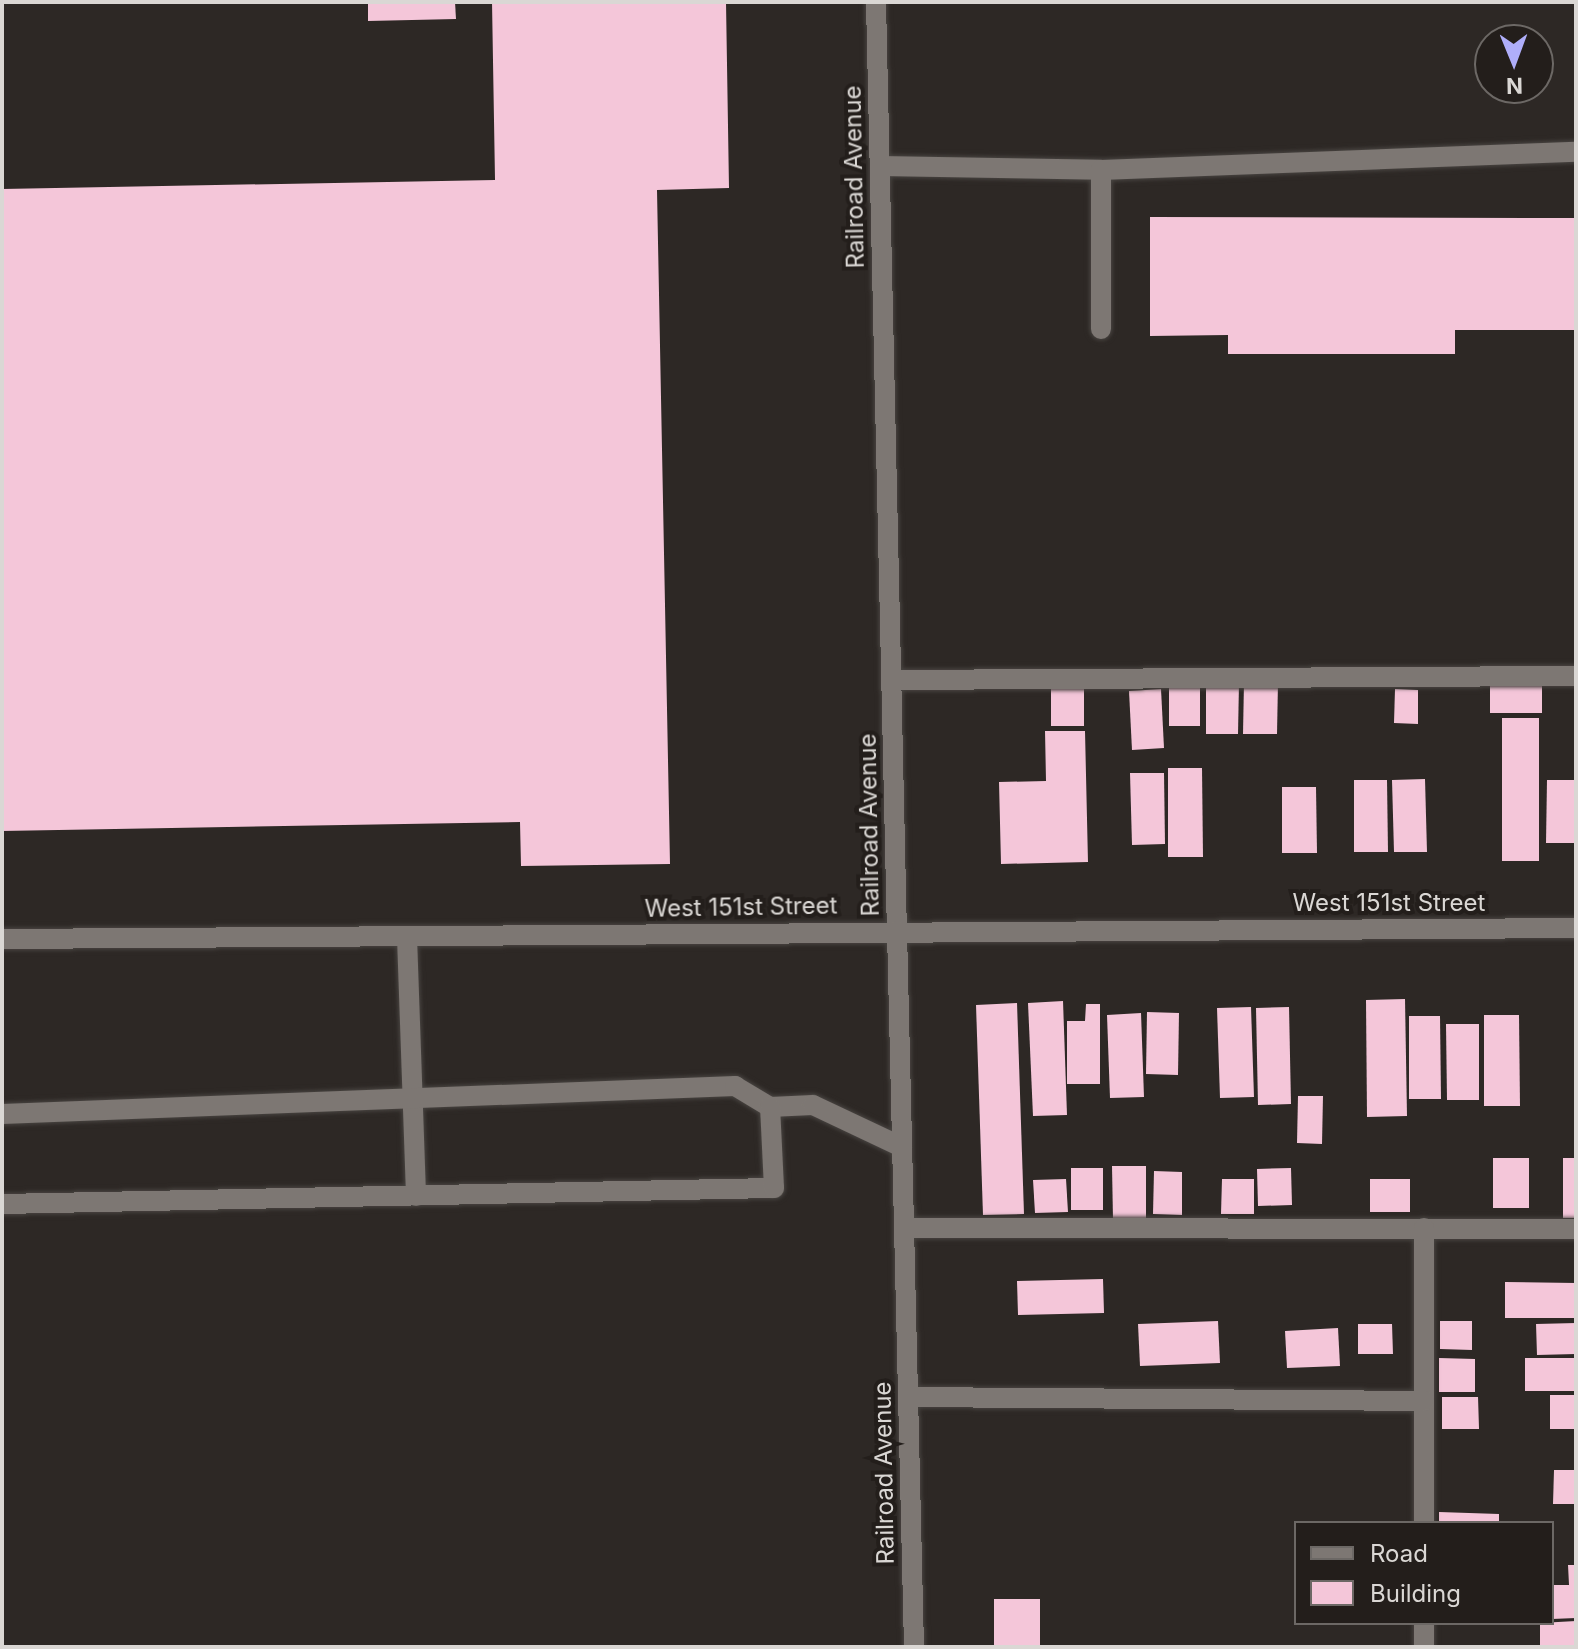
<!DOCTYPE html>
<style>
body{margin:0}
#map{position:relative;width:1578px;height:1649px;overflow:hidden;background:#2d2825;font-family:Inter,sans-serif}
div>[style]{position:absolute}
.building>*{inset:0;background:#f4c6d9}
.roads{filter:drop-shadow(0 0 2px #484441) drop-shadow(0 0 2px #484441)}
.lane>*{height:20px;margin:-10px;padding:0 10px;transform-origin:10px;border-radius:10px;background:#7d7773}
.street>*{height:20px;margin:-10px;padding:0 10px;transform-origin:10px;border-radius:10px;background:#7d7773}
.secondary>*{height:20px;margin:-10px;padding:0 10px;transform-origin:10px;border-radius:10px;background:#7d7773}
span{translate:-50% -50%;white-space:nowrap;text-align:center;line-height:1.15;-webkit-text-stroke:8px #231e1b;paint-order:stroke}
.street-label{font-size:24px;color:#dad7d4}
.frame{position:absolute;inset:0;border:4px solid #dad7d4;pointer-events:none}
.legend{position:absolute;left:1294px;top:1521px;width:260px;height:104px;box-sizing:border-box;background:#231e1b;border:2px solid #6c6865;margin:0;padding:10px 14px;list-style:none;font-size:24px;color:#dad7d4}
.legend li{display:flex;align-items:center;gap:16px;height:40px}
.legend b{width:40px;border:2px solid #6c6865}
.north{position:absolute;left:1474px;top:24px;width:80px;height:80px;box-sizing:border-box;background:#231e1b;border:2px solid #6c6865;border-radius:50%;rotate:179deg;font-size:22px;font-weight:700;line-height:32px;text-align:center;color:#dad7d4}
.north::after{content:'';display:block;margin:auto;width:28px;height:36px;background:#afaefa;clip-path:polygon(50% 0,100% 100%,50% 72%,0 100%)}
</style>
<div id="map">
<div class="building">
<div style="clip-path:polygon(368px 2px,455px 2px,456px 19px,368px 21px)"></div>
<div style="clip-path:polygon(492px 2px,726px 2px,729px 188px,657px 190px,670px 864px,521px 866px,520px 822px,2px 831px,2px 189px,495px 180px)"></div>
<div style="clip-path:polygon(1150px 217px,1576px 218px,1576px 330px,1455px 330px,1455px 354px,1228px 354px,1228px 335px,1150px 336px)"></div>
<div style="clip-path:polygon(1542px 678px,1542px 713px,1490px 713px,1490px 679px)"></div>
<div style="clip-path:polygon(1206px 682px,1239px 683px,1238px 734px,1206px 734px)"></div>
<div style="clip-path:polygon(1244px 682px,1278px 682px,1277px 734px,1243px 734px)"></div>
<div style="clip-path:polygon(1169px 688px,1200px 688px,1200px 726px,1169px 726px)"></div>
<div style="clip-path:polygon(1051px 689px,1084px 689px,1084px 726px,1051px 726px)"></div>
<div style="clip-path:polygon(1161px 689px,1164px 748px,1132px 750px,1129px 691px)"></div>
<div style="clip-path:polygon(1395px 689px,1418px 690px,1418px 724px,1394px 723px)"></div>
<div style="clip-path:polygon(1502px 718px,1539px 718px,1539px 861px,1502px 861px)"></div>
<div style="clip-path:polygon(1045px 731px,1085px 731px,1088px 862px,1001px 864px,999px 782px,1046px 781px)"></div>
<div style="clip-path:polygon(1168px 768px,1202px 768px,1203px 857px,1168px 857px)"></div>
<div style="clip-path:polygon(1130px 773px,1164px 773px,1165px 844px,1132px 845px)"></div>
<div style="clip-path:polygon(1425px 779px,1427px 852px,1394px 852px,1392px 780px)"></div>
<div style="clip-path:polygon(1354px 780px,1387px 780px,1388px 852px,1354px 852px)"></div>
<div style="clip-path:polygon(1547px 780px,1576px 780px,1576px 843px,1546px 843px)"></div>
<div style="clip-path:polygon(1282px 787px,1316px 787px,1317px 853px,1282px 853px)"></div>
<div style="clip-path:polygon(1405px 999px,1407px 1116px,1367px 1117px,1366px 1000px)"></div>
<div style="clip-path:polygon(1063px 1001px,1067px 1115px,1033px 1116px,1028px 1003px)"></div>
<div style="clip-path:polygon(1017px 1003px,1024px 1214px,983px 1215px,976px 1005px)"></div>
<div style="clip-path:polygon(1086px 1004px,1100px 1004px,1100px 1084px,1067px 1084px,1067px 1021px,1085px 1021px)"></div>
<div style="clip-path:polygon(1251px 1007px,1254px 1097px,1220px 1098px,1217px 1008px)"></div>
<div style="clip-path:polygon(1289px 1007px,1291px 1104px,1258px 1105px,1256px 1008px)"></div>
<div style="clip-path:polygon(1147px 1012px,1179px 1013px,1178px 1075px,1146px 1074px)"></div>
<div style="clip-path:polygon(1141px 1013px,1144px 1097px,1110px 1098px,1107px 1015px)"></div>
<div style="clip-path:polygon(1484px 1015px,1519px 1015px,1520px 1106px,1484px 1106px)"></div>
<div style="clip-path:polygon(1409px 1016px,1440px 1016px,1441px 1099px,1409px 1099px)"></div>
<div style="clip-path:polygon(1446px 1024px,1479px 1024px,1479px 1100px,1447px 1100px)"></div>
<div style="clip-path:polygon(1298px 1096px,1323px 1096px,1322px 1144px,1297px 1143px)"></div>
<div style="clip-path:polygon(1493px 1158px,1529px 1158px,1529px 1208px,1493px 1208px)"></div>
<div style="clip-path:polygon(1563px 1158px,1576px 1158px,1576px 1218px,1563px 1218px)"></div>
<div style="clip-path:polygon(1112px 1166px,1146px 1166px,1146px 1220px,1113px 1220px)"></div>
<div style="clip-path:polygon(1071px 1168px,1103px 1168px,1103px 1210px,1071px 1210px)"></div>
<div style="clip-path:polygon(1291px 1168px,1292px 1205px,1258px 1206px,1257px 1169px)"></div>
<div style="clip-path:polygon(1154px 1171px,1182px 1172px,1182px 1215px,1153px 1214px)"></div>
<div style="clip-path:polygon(1066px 1179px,1068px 1212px,1035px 1213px,1033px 1180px)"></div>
<div style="clip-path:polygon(1222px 1179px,1254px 1179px,1254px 1214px,1221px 1214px)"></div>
<div style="clip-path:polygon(1370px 1179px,1410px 1179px,1410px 1212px,1370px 1212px)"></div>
<div style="clip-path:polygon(1103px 1279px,1104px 1313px,1018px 1315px,1017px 1281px)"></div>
<div style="clip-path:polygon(1505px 1282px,1576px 1283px,1576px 1318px,1505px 1318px)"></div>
<div style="clip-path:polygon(1218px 1321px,1220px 1363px,1140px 1366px,1138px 1324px)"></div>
<div style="clip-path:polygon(1440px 1321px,1472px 1321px,1472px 1350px,1440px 1349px)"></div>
<div style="clip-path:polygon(1576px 1323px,1576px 1354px,1537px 1355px,1536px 1324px)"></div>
<div style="clip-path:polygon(1358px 1324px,1392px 1324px,1393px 1354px,1358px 1354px)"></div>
<div style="clip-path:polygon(1338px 1328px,1340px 1366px,1287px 1368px,1285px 1331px)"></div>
<div style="clip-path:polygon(1439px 1358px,1475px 1359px,1475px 1392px,1439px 1392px)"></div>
<div style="clip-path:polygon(1525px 1358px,1576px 1358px,1576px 1391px,1525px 1391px)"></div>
<div style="clip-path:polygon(1550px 1395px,1576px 1395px,1576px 1429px,1550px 1429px)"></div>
<div style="clip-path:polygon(1442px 1397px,1478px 1397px,1479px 1429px,1442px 1429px)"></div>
<div style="clip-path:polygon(1554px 1470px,1576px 1470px,1576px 1504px,1553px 1504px)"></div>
<div style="clip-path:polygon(1439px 1512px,1499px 1514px,1499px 1523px,1439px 1523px)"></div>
<div style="clip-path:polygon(1568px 1565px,1576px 1565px,1576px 1618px,1552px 1619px,1552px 1585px,1569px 1585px)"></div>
<div style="clip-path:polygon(994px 1599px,1040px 1599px,1040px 1647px,994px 1647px)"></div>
<div style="clip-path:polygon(1576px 1621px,1576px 1647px,1540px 1647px,1540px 1623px)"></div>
</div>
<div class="roads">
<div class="lane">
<div style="left:880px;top:166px;width:221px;rotate:1deg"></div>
<div style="left:1101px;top:170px;width:475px;rotate:-2.2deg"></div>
<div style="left:1101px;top:329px;width:159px;rotate:-90deg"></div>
<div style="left:892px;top:680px;width:684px;rotate:-0.34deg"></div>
<div style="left:407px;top:937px;width:259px;rotate:88deg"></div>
<div style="left:2px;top:1114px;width:734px;rotate:-2.19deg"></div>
<div style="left:735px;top:1086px;width:41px;rotate:31deg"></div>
<div style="left:770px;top:1107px;width:43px;rotate:-2.7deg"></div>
<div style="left:813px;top:1105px;width:98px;rotate:25.3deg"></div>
<div style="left:2px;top:1204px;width:772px;rotate:-1.19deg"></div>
<div style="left:774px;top:1188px;width:81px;rotate:-92.8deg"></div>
<div style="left:904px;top:1228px;width:672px;rotate:0.09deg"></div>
<div style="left:1424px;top:1228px;width:295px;rotate:90deg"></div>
<div style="left:908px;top:1397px;width:516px;rotate:0.44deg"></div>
<div style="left:1424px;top:1623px;width:24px;rotate:90deg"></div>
</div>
<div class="street">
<div style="left:876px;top:2px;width:929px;rotate:88.71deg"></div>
</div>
<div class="secondary">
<div style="left:897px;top:931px;width:716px;rotate:88.64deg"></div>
<div style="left:2px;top:939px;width:1574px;rotate:-0.4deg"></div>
</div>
</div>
<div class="street-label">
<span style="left:854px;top:177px;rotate:-91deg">Railroad Avenue</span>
<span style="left:869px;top:825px;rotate:-91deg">Railroad Avenue</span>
<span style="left:1389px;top:903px">West 151st Street</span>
<span style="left:741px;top:907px;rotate:-1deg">West 151st Street</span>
<span style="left:884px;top:1473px;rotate:-91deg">Railroad Avenue</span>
</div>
<div class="frame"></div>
<ul class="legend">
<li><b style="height:10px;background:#7d7773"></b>Road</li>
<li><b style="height:22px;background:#f4c6d9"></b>Building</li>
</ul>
<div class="north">N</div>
</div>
